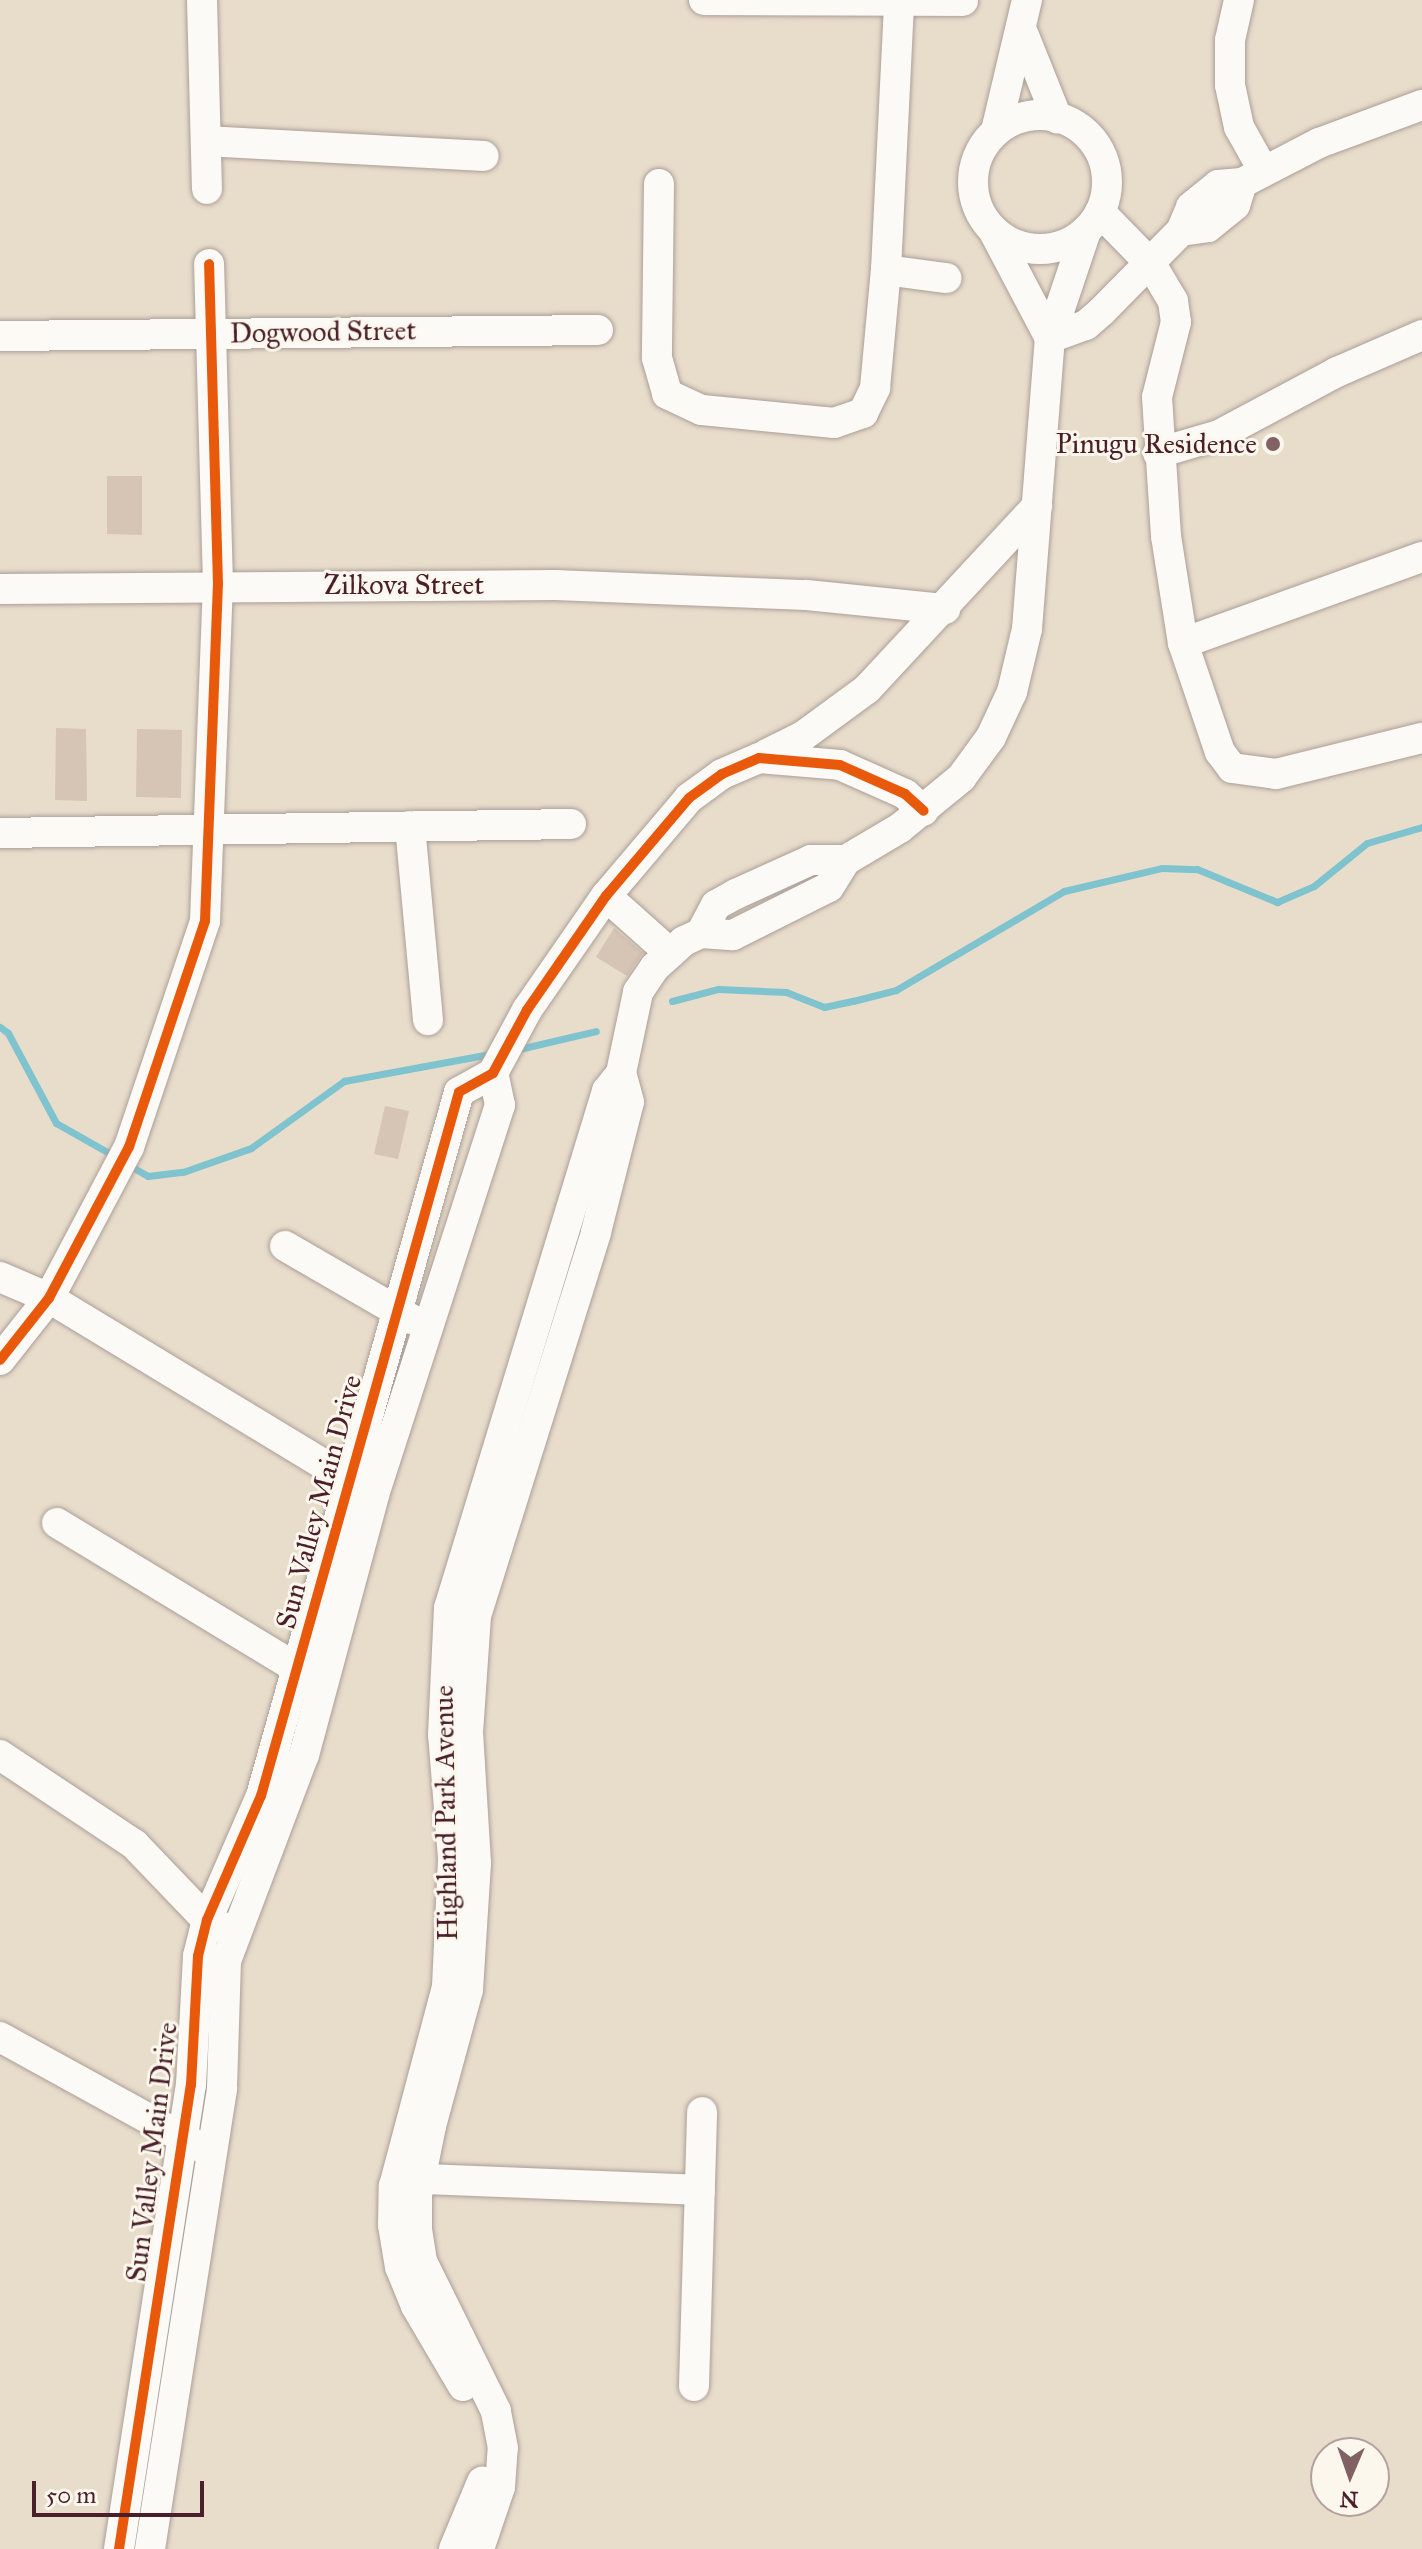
<!DOCTYPE html>
<style>
body{margin:0}
#map{position:relative;width:1422px;height:2549px;overflow:hidden;background:#e8dccb;font-family:"IM FELL Great Primer",serif}
div>[style]{position:absolute}
.stream>*{height:7px;margin:-3.5px;padding:0 3.5px;transform-origin:3.5px;border-radius:3.5px;background:#7fc3ce}
.building>*{inset:0;background:#d6c4b4}
.roads{filter:drop-shadow(0 0 2px #ab9f97) drop-shadow(0 0 2px #ab9f97)}
.minor>*{height:30px;margin:-15px;padding:0 15px;transform-origin:15px;border-radius:15px;background:#fcfaf7}
.minor>.ring{margin:-15px;padding:0;box-sizing:content-box;background:none;border:30px solid #fcfaf7;border-radius:50%}
.cycleway>*{height:10px;margin:-5px;padding:0 5px;transform-origin:5px;border-radius:5px;background:#e8590c}
.dots>*{width:22px;height:22px;translate:-50% -50%;box-sizing:border-box;border:4px solid #fbf7ec;border-radius:50%}
span{translate:-50% -50%;white-space:nowrap;text-align:center;line-height:1.15;-webkit-text-stroke:6px #fbf7ec;paint-order:stroke}
.street-label{font-size:28px;color:#4a1f2b}
.poi-label{font-size:28px;color:#4a1f2b}
.right{translate:-100% -50%;text-align:right}
.north{position:absolute;left:1310px;top:2437px;width:80px;height:80px;box-sizing:border-box;background:#fbf7ec;border:2px solid #b4a19f;border-radius:50%;rotate:182deg;font-size:22px;font-weight:700;line-height:32px;text-align:center;color:#4a1f2b}
.north::after{content:'';display:block;margin:auto;width:28px;height:36px;background:#816163;clip-path:polygon(50% 0,100% 100%,50% 72%,0 100%)}
.scale{position:absolute;left:32px;top:2481px;width:172px;height:36px;box-sizing:border-box;border:4px solid #4a1f2b;border-top:0;padding-left:10px;font-size:24px;line-height:28px;white-space:nowrap;color:#4a1f2b;-webkit-text-stroke:6px #fbf7ec;paint-order:stroke}
</style>
<div id="map">
<div class="stream">
<div style="left:672px;top:1001px;width:48px;rotate:-14.6deg"></div>
<div style="left:718px;top:989px;width:68px;rotate:2.5deg"></div>
<div style="left:786px;top:992px;width:41px;rotate:21.5deg"></div>
<div style="left:824px;top:1007px;width:30px;rotate:-12deg"></div>
<div style="left:853px;top:1001px;width:44px;rotate:-14.3deg"></div>
<div style="left:896px;top:990px;width:195px;rotate:-30.5deg"></div>
<div style="left:1064px;top:891px;width:101px;rotate:-13.2deg"></div>
<div style="left:1162px;top:868px;width:35px;rotate:2deg"></div>
<div style="left:1197px;top:869px;width:87px;rotate:22.4deg"></div>
<div style="left:1277px;top:902px;width:40px;rotate:-23.4deg"></div>
<div style="left:1314px;top:886px;width:68px;rotate:-39.1deg"></div>
<div style="left:1367px;top:843px;width:57px;rotate:-16.2deg"></div>
<div style="left:0;top:1027px;width:10px;rotate:37deg"></div>
<div style="left:8px;top:1033px;width:102px;rotate:61.9deg"></div>
<div style="left:56px;top:1123px;width:69px;rotate:29.5deg"></div>
<div style="left:515px;top:1050px;width:83px;rotate:-13.2deg"></div>
<div style="left:127px;top:1164px;width:24px;rotate:30deg"></div>
<div style="left:148px;top:1176px;width:35px;rotate:-7deg"></div>
<div style="left:183px;top:1172px;width:72px;rotate:-19.4deg"></div>
<div style="left:251px;top:1148px;width:115px;rotate:-35.8deg"></div>
<div style="left:344px;top:1081px;width:154px;rotate:-10.5deg"></div>
</div>
<div class="building">
<div style="clip-path:polygon(107px 476px,142px 476px,142px 535px,107px 534px)"></div>
<div style="clip-path:polygon(56px 728px,86px 729px,87px 801px,55px 800px)"></div>
<div style="clip-path:polygon(137px 729px,182px 730px,181px 798px,136px 797px)"></div>
<div style="clip-path:polygon(614px 928px,643px 953px,627px 976px,596px 957px)"></div>
<div style="clip-path:polygon(385px 1106px,409px 1111px,398px 1159px,374px 1154px)"></div>
</div>
<div class="roads">
<div class="minor">
<div style="left:202px;top:0;width:189px;rotate:88.5deg"></div>
<div style="left:704px;top:0;width:259px;rotate:0.2deg"></div>
<div style="left:1239px;top:0;width:41px;rotate:102.7deg"></div>
<div style="left:1230px;top:40px;width:45px;rotate:90deg"></div>
<div style="left:1230px;top:85px;width:43px;rotate:77.9deg"></div>
<div style="left:1239px;top:127px;width:49px;rotate:60.8deg"></div>
<div style="left:1023px;top:33px;width:92px;rotate:68.2deg"></div>
<div class="ring" style="left:973px;top:115px;width:104px;height:104px"></div>
<div style="left:996px;top:131px;width:135px;rotate:-76.7deg"></div>
<div style="left:206px;top:141px;width:278px;rotate:3.1deg"></div>
<div style="left:659px;top:184px;width:174px;rotate:90.7deg"></div>
<div style="left:657px;top:358px;width:37px;rotate:74deg"></div>
<div style="left:667px;top:394px;width:38px;rotate:25deg"></div>
<div style="left:702px;top:410px;width:133px;rotate:5.6deg"></div>
<div style="left:834px;top:423px;width:31px;rotate:-19deg"></div>
<div style="left:863px;top:413px;width:28px;rotate:-64deg"></div>
<div style="left:875px;top:388px;width:119px;rotate:-84.7deg"></div>
<div style="left:886px;top:270px;width:270px;rotate:-87.2deg"></div>
<div style="left:1100px;top:212px;width:73px;rotate:45.6deg"></div>
<div style="left:1151px;top:264px;width:43px;rotate:59.3deg"></div>
<div style="left:1173px;top:301px;width:21px;rotate:82deg"></div>
<div style="left:1176px;top:322px;width:77px;rotate:104.2deg"></div>
<div style="left:1157px;top:397px;width:139px;rotate:86.3deg"></div>
<div style="left:1166px;top:536px;width:108px;rotate:81deg"></div>
<div style="left:1183px;top:643px;width:115px;rotate:71.3deg"></div>
<div style="left:1220px;top:752px;width:20px;rotate:53deg"></div>
<div style="left:1232px;top:768px;width:44px;rotate:7.8deg"></div>
<div style="left:1276px;top:774px;width:150px;rotate:-13.9deg"></div>
<div style="left:993px;top:230px;width:122px;rotate:62.2deg"></div>
<div style="left:1181px;top:231px;width:27px;rotate:-8deg"></div>
<div style="left:1208px;top:227px;width:35px;rotate:-39deg"></div>
<div style="left:1235px;top:205px;width:23px;rotate:-72deg"></div>
<div style="left:886px;top:270px;width:61px;rotate:7.6deg"></div>
<div style="left:0;top:336px;width:598px;rotate:-0.57deg"></div>
<div style="left:1050px;top:338px;width:38px;rotate:-20deg"></div>
<div style="left:1086px;top:325px;width:21px;rotate:-41deg"></div>
<div style="left:1102px;top:311px;width:112px;rotate:-45.4deg"></div>
<div style="left:1181px;top:231px;width:26px;rotate:-67deg"></div>
<div style="left:1191px;top:207px;width:35px;rotate:-39deg"></div>
<div style="left:1218px;top:185px;width:24px;rotate:-5deg"></div>
<div style="left:1242px;top:183px;width:87px;rotate:-27.5deg"></div>
<div style="left:1319px;top:143px;width:110px;rotate:-20.3deg"></div>
<div style="left:1158px;top:453px;width:64px;rotate:-16.4deg"></div>
<div style="left:1219px;top:435px;width:134px;rotate:-28.1deg"></div>
<div style="left:1337px;top:372px;width:93px;rotate:-23.5deg"></div>
<div style="left:0;top:589px;width:555px;rotate:-0.41deg"></div>
<div style="left:555px;top:585px;width:252px;rotate:2.3deg"></div>
<div style="left:807px;top:595px;width:139px;rotate:5.8deg"></div>
<div style="left:1183px;top:643px;width:254px;rotate:-19.8deg"></div>
<div style="left:767px;top:754px;width:40px;rotate:-26.6deg"></div>
<div style="left:803px;top:736px;width:79px;rotate:-36.3deg"></div>
<div style="left:867px;top:689px;width:250px;rotate:-47.1deg"></div>
<div style="left:410px;top:826px;width:195px;rotate:84.7deg"></div>
<div style="left:0;top:833px;width:571px;rotate:-0.9deg"></div>
<div style="left:606px;top:896px;width:86px;rotate:41.7deg"></div>
<div style="left:701px;top:933px;width:32px;rotate:-62deg"></div>
<div style="left:716px;top:905px;width:23px;rotate:-29deg"></div>
<div style="left:736px;top:894px;width:82px;rotate:-24.4deg"></div>
<div style="left:811px;top:860px;width:35px"></div>
<div style="left:846px;top:860px;width:63px;rotate:-30.7deg"></div>
<div style="left:900px;top:828px;width:79px;rotate:-39.3deg"></div>
<div style="left:961px;top:778px;width:51px;rotate:-53.8deg"></div>
<div style="left:991px;top:737px;width:50px;rotate:-65deg"></div>
<div style="left:1012px;top:692px;width:65px;rotate:-76.6deg"></div>
<div style="left:1027px;top:629px;width:292px;rotate:-85.5deg"></div>
<div style="left:1050px;top:338px;width:113px;rotate:-71.4deg"></div>
<div style="left:285px;top:1246px;width:146px;rotate:30.1deg"></div>
<div style="left:0;top:1277px;width:53px;rotate:23.2deg"></div>
<div style="left:49px;top:1298px;width:368px;rotate:31.2deg"></div>
<div style="left:0;top:1360px;width:79px;rotate:-51.7deg"></div>
<div style="left:49px;top:1298px;width:171px;rotate:-62.1deg"></div>
<div style="left:129px;top:1147px;width:238px;rotate:-71.4deg"></div>
<div style="left:205px;top:921px;width:337px;rotate:-87.8deg"></div>
<div style="left:218px;top:584px;width:320px;rotate:-91.6deg"></div>
<div style="left:57px;top:1523px;width:301px;rotate:31.2deg"></div>
<div style="left:0;top:1755px;width:161px;rotate:33.6deg"></div>
<div style="left:134px;top:1844px;width:105px;rotate:46.2deg"></div>
<div style="left:207px;top:1920px;width:20px;rotate:24deg"></div>
<div style="left:0;top:2037px;width:228px;rotate:28.8deg"></div>
<div style="left:402px;top:2178px;width:298px;rotate:2.3deg"></div>
<div style="left:463px;top:2386px;width:93px;rotate:-120.4deg"></div>
<div style="left:416px;top:2306px;width:42px;rotate:-112.3deg"></div>
<div style="left:400px;top:2267px;width:43px;rotate:-99.5deg"></div>
<div style="left:393px;top:2225px;width:39px;rotate:-89deg"></div>
<div style="left:394px;top:2186px;width:206px;rotate:-75.1deg"></div>
<div style="left:447px;top:1987px;width:129px;rotate:-87.3deg"></div>
<div style="left:453px;top:1858px;width:123px;rotate:-94.6deg"></div>
<div style="left:443px;top:1735px;width:127px;rotate:-87.3deg"></div>
<div style="left:449px;top:1608px;width:541px;rotate:-73.01deg"></div>
<div style="left:607px;top:1091px;width:23px;rotate:-52deg"></div>
<div style="left:694px;top:2386px;width:274px;rotate:-88.3deg"></div>
<div style="left:119px;top:2549px;width:470px;rotate:-81.2deg"></div>
<div style="left:191px;top:2085px;width:129px;rotate:-86.9deg"></div>
<div style="left:198px;top:1956px;width:37px;rotate:-76deg"></div>
<div style="left:207px;top:1920px;width:135px;rotate:-66.5deg"></div>
<div style="left:261px;top:1796px;width:731px;rotate:-74.29deg"></div>
<div style="left:459px;top:1092px;width:39px;rotate:-29deg"></div>
<div style="left:493px;top:1073px;width:72px;rotate:-61.6deg"></div>
<div style="left:527px;top:1010px;width:139px;rotate:-55.3deg"></div>
<div style="left:606px;top:896px;width:128px;rotate:-49.7deg"></div>
<div style="left:689px;top:798px;width:41px;rotate:-36deg"></div>
<div style="left:722px;top:774px;width:40px;rotate:-23.4deg"></div>
<div style="left:759px;top:758px;width:81px;rotate:4.9deg"></div>
<div style="left:840px;top:765px;width:71px;rotate:24deg"></div>
<div style="left:905px;top:794px;width:25px;rotate:42deg"></div>
<div style="left:150px;top:2549px;width:467px;rotate:-81.1deg"></div>
<div style="left:222px;top:2088px;width:127px;rotate:-88.2deg"></div>
<div style="left:226px;top:1961px;width:220px;rotate:-69.3deg"></div>
<div style="left:304px;top:1755px;width:269px;rotate:-74.9deg"></div>
<div style="left:374px;top:1495px;width:410px;rotate:-72.1deg"></div>
<div style="left:500px;top:1105px;width:33px;rotate:-102deg"></div>
<div style="left:454px;top:2549px;width:73px;rotate:-67.3deg"></div>
<div style="left:479px;top:2549px;width:65px;rotate:-71.3deg"></div>
<div style="left:500px;top:2487px;width:39px;rotate:-86deg"></div>
<div style="left:503px;top:2448px;width:38px;rotate:-101deg"></div>
<div style="left:496px;top:2411px;width:167px;rotate:-116.3deg"></div>
<div style="left:422px;top:2261px;width:33px;rotate:-99deg"></div>
<div style="left:417px;top:2228px;width:33px;rotate:-90deg"></div>
<div style="left:417px;top:2195px;width:70px;rotate:-78.5deg"></div>
<div style="left:431px;top:2126px;width:141px;rotate:-74.8deg"></div>
<div style="left:468px;top:1990px;width:127px;rotate:-86.4deg"></div>
<div style="left:476px;top:1863px;width:130px;rotate:-93.5deg"></div>
<div style="left:468px;top:1733px;width:117px;rotate:-86.1deg"></div>
<div style="left:476px;top:1616px;width:402px;rotate:-72.6deg"></div>
<div style="left:596px;top:1232px;width:134px;rotate:-75.8deg"></div>
<div style="left:629px;top:1102px;width:30px;rotate:-105deg"></div>
<div style="left:621px;top:1073px;width:83px;rotate:-78.1deg"></div>
<div style="left:638px;top:992px;width:30px;rotate:-56deg"></div>
<div style="left:655px;top:967px;width:39px;rotate:-42deg"></div>
<div style="left:684px;top:941px;width:19px;rotate:-25deg"></div>
<div style="left:701px;top:933px;width:32px;rotate:4deg"></div>
<div style="left:733px;top:935px;width:107px;rotate:-26.6deg"></div>
<div style="left:829px;top:887px;width:32px;rotate:-58deg"></div>
</div>
</div>
<div class="cycleway">
<div style="left:0;top:1360px;width:79px;rotate:-51.7deg"></div>
<div style="left:49px;top:1298px;width:171px;rotate:-62.1deg"></div>
<div style="left:129px;top:1147px;width:238px;rotate:-71.4deg"></div>
<div style="left:205px;top:921px;width:337px;rotate:-87.8deg"></div>
<div style="left:218px;top:584px;width:320px;rotate:-91.6deg"></div>
<div style="left:119px;top:2549px;width:470px;rotate:-81.2deg"></div>
<div style="left:191px;top:2085px;width:129px;rotate:-86.9deg"></div>
<div style="left:198px;top:1956px;width:37px;rotate:-76deg"></div>
<div style="left:207px;top:1920px;width:135px;rotate:-66.5deg"></div>
<div style="left:261px;top:1796px;width:731px;rotate:-74.29deg"></div>
<div style="left:459px;top:1092px;width:39px;rotate:-29deg"></div>
<div style="left:493px;top:1073px;width:72px;rotate:-61.6deg"></div>
<div style="left:527px;top:1010px;width:139px;rotate:-55.3deg"></div>
<div style="left:606px;top:896px;width:128px;rotate:-49.7deg"></div>
<div style="left:689px;top:798px;width:41px;rotate:-36deg"></div>
<div style="left:722px;top:774px;width:40px;rotate:-23.4deg"></div>
<div style="left:759px;top:758px;width:81px;rotate:4.9deg"></div>
<div style="left:840px;top:765px;width:71px;rotate:24deg"></div>
<div style="left:905px;top:794px;width:25px;rotate:42deg"></div>
</div>
<div class="dots">
<div style="left:1273px;top:444px;background:#816163"></div>
</div>
<div class="street-label">
<span style="left:323px;top:332px;rotate:-1deg">Dogwood Street</span>
<span style="left:404px;top:585px">Zilkova Street</span>
<span style="left:319px;top:1502px;rotate:-75deg">Sun Valley Main Drive</span>
<span style="left:446px;top:1813px;rotate:-91deg">Highland Park Avenue</span>
<span style="left:152px;top:2152px;rotate:-83deg">Sun Valley Main Drive</span>
</div>
<div class="poi-label">
<span class="right" style="left:1257px;top:444px">Pinugu Residence</span>
</div>
<div class="north">N</div>
<div class="scale">50 m</div>
</div>
